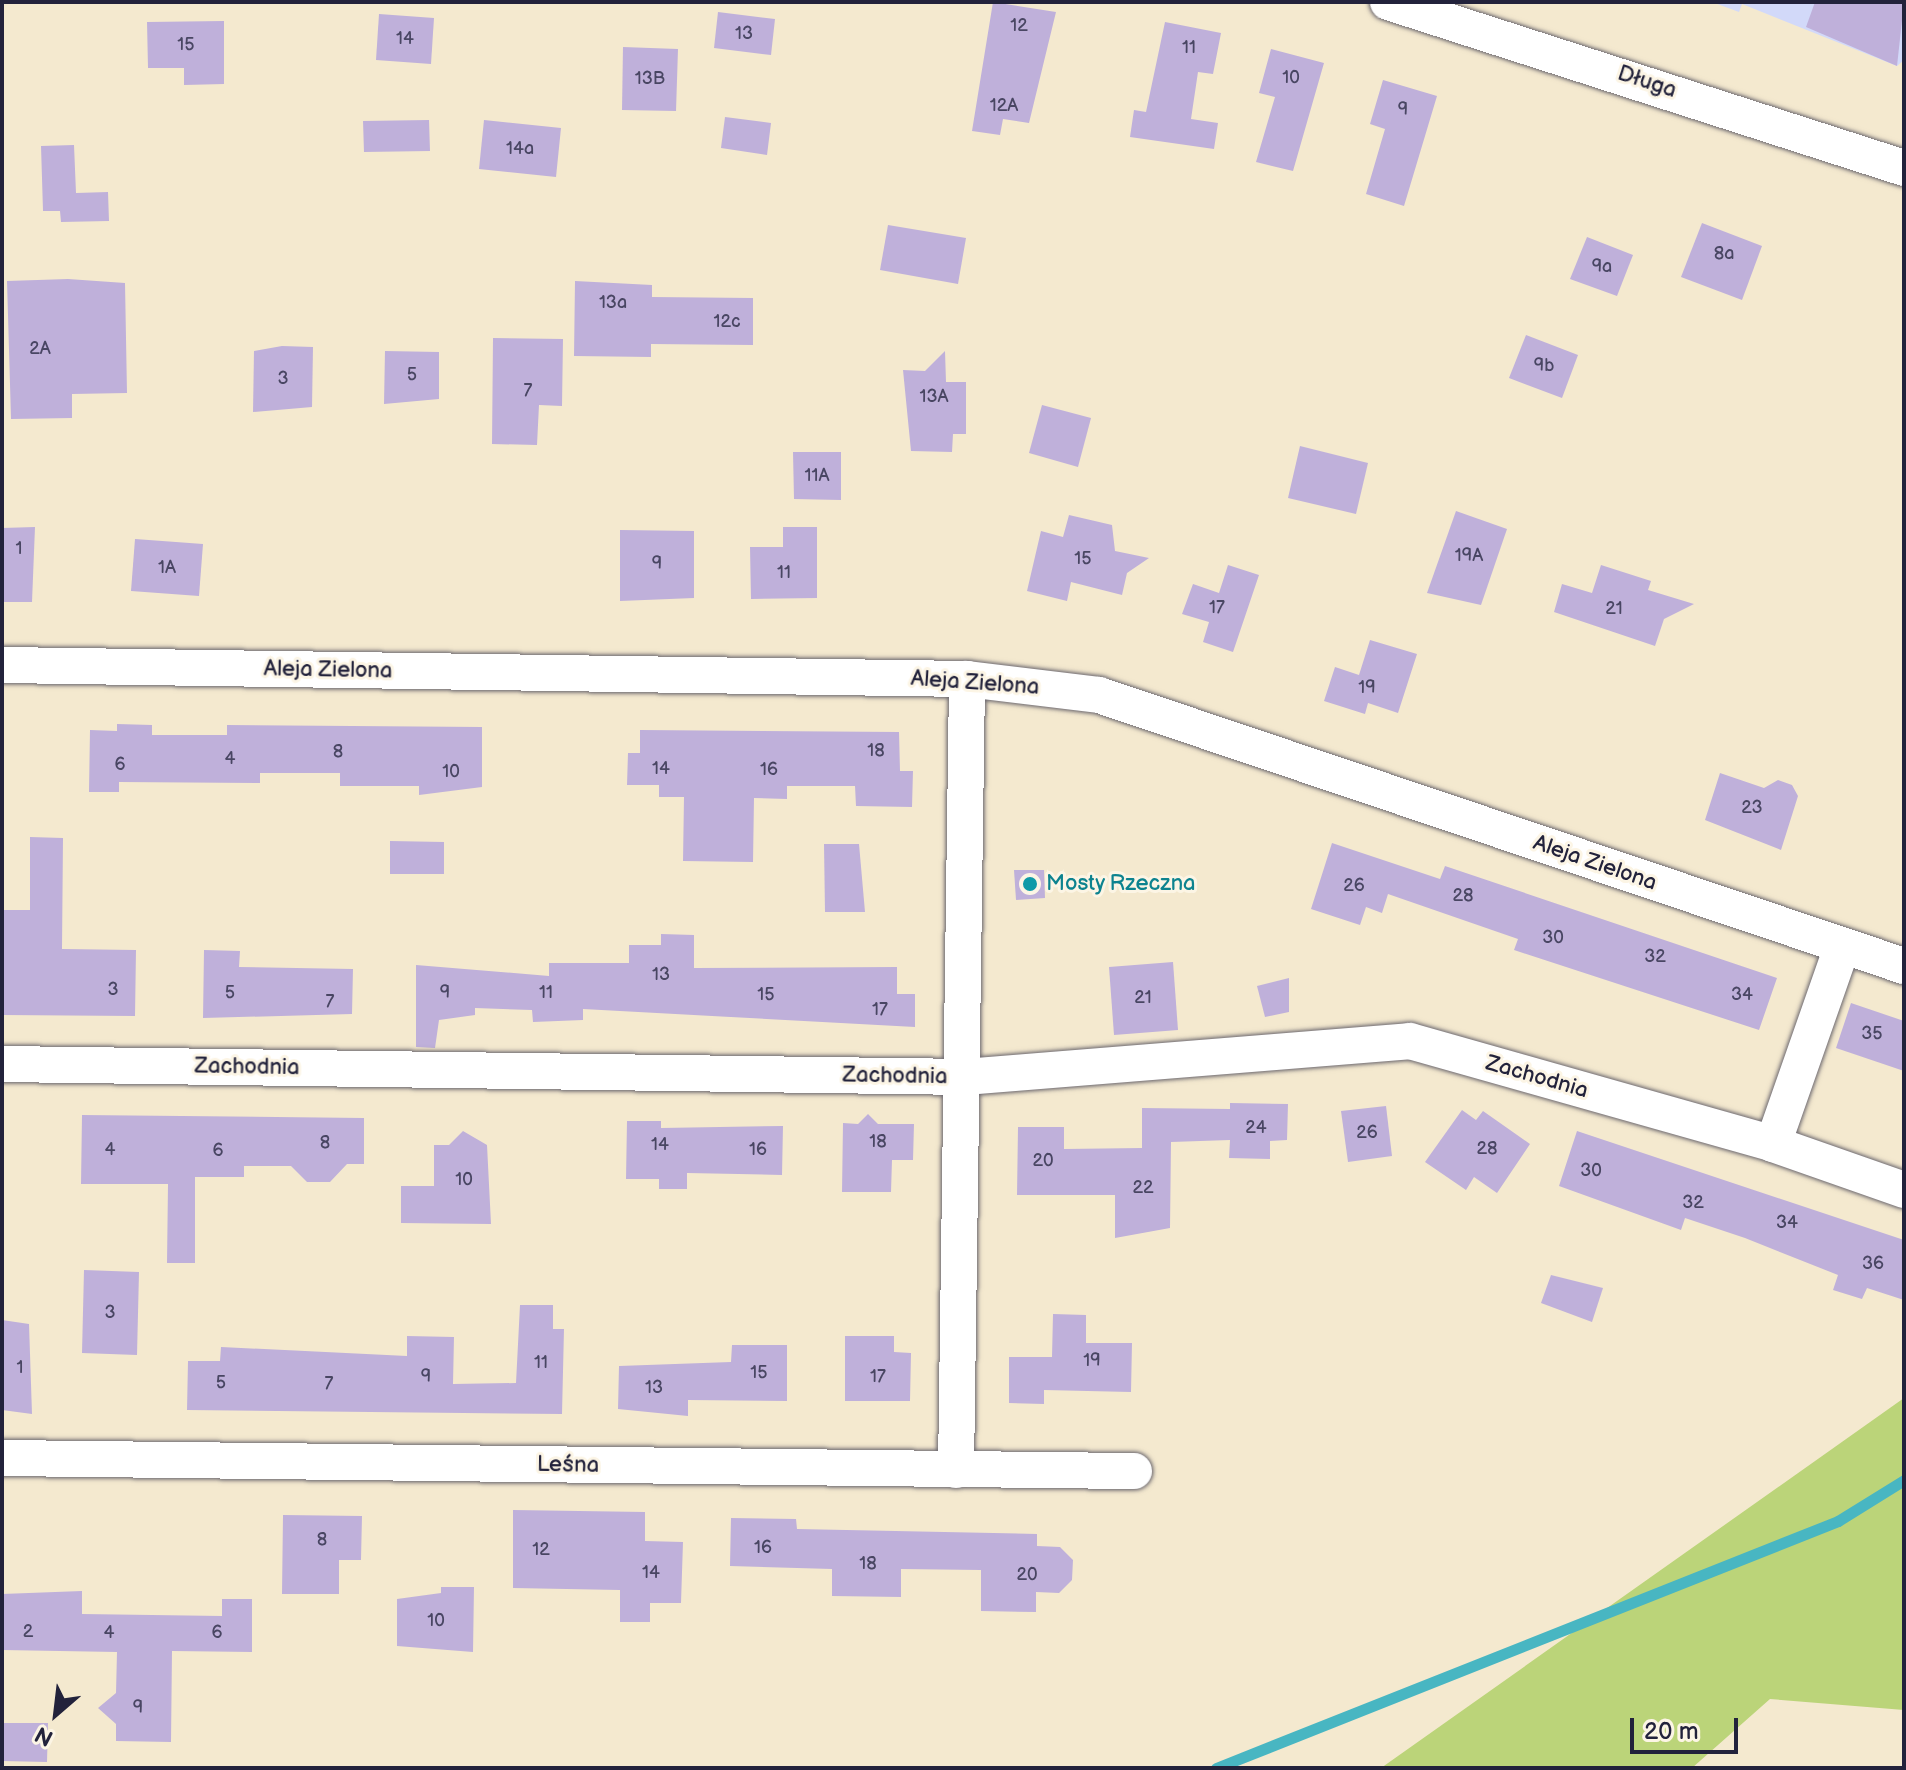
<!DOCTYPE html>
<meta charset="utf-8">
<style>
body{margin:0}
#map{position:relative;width:1906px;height:1770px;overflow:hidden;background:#f4e9cf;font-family:"Balsamiq Sans",sans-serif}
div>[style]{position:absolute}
.built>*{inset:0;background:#d2d9f9}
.green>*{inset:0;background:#bbd479}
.stream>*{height:11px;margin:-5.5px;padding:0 5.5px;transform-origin:5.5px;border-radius:5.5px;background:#48b6c2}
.building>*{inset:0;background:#bfb0da}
.roads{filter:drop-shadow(0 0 2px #6c686f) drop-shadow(0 0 2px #6c686f)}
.street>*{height:36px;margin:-18px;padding:0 18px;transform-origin:18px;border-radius:18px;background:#fff}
.dots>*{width:22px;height:22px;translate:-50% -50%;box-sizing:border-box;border:4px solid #fcf5e5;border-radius:50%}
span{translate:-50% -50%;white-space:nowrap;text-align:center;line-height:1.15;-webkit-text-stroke:6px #fcf5e5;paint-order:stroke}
.number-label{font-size:18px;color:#494663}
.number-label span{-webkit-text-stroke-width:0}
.street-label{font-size:22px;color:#22223b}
.culture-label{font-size:22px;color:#0d838f}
.left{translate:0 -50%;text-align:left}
.frame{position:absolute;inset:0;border:4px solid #22223b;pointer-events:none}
.north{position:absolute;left:16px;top:1674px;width:80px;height:80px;-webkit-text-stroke:6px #fcf5e5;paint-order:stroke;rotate:208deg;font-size:22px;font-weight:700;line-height:32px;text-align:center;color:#22223b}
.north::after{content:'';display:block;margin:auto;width:28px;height:36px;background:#22223b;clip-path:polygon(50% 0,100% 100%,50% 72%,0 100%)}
.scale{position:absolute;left:1630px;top:1718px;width:108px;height:36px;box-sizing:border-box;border:4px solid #22223b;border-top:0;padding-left:10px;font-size:24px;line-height:28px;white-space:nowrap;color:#22223b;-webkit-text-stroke:6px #fcf5e5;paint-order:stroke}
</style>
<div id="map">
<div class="built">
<div style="clip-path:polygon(1712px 2px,1904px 2px,1904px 60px,1897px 66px,1742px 4px,1739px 12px)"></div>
</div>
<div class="green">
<div style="clip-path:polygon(1904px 1398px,1904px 1710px,1770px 1699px,1692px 1768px,1381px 1768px)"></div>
</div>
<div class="stream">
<div style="left:1216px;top:1768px;width:669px;rotate:-21.66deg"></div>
<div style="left:1838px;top:1521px;width:78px;rotate:-31.8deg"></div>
</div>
<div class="building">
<div style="clip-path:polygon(993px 2px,1056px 12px,1029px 123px,1003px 119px,1000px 135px,972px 131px)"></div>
<div style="clip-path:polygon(1815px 2px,1904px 2px,1897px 66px,1806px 27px)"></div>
<div style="clip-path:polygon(718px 12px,775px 19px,771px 55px,714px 48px)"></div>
<div style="clip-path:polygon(379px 14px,434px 18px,431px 64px,376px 60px)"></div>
<div style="clip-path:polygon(224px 21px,224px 84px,184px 85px,184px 68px,148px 68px,147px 22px)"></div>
<div style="clip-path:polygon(1165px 22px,1221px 33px,1213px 74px,1198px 72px,1191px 119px,1218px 123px,1214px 149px,1130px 137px,1134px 110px,1146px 112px)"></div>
<div style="clip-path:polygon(623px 47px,678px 49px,676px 111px,622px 110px)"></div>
<div style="clip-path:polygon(1271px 49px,1324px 63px,1293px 171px,1256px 162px,1275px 97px,1259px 93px)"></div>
<div style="clip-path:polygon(1383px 80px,1437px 96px,1404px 206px,1366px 194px,1385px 129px,1370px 124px)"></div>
<div style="clip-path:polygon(725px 117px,771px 123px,767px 155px,721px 148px)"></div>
<div style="clip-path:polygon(429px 120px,430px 151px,364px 152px,363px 121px)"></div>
<div style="clip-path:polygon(484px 120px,561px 128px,556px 177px,479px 169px)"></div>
<div style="clip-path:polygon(74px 145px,76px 193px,108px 192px,109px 221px,61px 222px,60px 211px,43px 211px,41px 146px)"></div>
<div style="clip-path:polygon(1702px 223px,1762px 246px,1742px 300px,1681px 277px)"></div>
<div style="clip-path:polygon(888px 225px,966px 238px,958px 284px,880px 270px)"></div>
<div style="clip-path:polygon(1587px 237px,1633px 255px,1617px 296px,1570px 279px)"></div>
<div style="clip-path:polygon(68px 279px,125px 283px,127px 393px,72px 394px,72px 418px,11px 419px,7px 281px)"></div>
<div style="clip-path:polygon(575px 281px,652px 285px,652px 297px,753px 298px,753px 345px,651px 344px,651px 357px,574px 356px)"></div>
<div style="clip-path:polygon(1526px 335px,1578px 355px,1562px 398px,1509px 378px)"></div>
<div style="clip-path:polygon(493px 338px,563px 339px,562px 406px,539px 405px,537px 445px,492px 444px)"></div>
<div style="clip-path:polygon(282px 346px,313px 347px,312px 407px,253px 412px,254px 351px)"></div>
<div style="clip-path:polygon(385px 351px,439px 352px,439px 399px,384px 404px)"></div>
<div style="clip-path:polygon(945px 351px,946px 382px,966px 382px,966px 434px,953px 434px,952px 452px,911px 451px,903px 370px,925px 371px)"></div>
<div style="clip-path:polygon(1042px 405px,1091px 418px,1078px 467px,1029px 453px)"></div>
<div style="clip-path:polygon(1300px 446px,1368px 463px,1356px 514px,1288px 498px)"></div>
<div style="clip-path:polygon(793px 452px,841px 452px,841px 500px,794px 499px)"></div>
<div style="clip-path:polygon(1456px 511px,1507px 529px,1481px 605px,1427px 593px)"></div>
<div style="clip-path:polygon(1069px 515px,1112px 525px,1115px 551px,1149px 558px,1127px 573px,1122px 595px,1071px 582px,1067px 601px,1027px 591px,1041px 531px,1063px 537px)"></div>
<div style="clip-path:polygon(35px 527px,32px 602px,2px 602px,2px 528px)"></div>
<div style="clip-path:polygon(783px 527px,817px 527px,817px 598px,751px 599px,750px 547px,783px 547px)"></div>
<div style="clip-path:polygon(620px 530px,694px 531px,694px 598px,620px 601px)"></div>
<div style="clip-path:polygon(135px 539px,203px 544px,199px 596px,131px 591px)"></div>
<div style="clip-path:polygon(1228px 565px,1259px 575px,1233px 652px,1203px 642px,1209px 622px,1182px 614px,1193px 584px,1219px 593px)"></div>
<div style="clip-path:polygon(1601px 565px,1651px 581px,1648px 590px,1694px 604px,1664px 619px,1655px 646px,1554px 612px,1562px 584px,1592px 593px)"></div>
<div style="clip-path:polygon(1370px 640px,1417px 654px,1398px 713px,1368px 703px,1365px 714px,1324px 701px,1335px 667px,1359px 675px)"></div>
<div style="clip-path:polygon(117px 724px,152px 725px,152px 735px,227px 735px,227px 725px,482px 727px,482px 787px,419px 795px,419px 786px,340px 786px,340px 773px,260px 773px,260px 783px,119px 782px,119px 792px,89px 792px,90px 730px,117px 731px)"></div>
<div style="clip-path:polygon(640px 730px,899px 732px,900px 771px,913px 771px,912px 807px,856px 806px,855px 786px,787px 786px,787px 799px,754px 798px,753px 862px,683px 861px,684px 797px,659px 797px,659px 785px,627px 785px,628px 753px,640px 753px)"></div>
<div style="clip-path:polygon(1720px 773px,1764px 788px,1778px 780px,1792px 785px,1798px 796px,1781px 850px,1705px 820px)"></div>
<div style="clip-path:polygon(30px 837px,63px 838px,62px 949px,136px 950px,135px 1016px,2px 1015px,2px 910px,30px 910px)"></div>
<div style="clip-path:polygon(390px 841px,444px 842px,444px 874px,390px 874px)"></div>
<div style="clip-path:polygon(1332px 843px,1440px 879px,1445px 866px,1777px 978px,1759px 1030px,1514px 950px,1518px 939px,1388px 894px,1382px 913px,1366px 907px,1360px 925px,1311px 909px)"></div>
<div style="clip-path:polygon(824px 844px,859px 844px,865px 912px,825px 912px)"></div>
<div style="clip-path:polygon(1014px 870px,1044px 870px,1045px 898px,1016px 900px)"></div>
<div style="clip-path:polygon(661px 934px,694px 935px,694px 968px,897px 967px,897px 994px,915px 994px,915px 1027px,583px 1009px,583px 1020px,533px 1022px,532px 1010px,475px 1008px,475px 1015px,439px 1020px,435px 1048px,416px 1047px,416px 965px,549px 976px,549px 963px,629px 963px,629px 945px,661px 945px)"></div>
<div style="clip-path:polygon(204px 950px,240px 951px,239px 967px,353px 969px,352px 1014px,203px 1018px)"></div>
<div style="clip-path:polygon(1173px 962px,1178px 1030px,1114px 1035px,1109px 967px)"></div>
<div style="clip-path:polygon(1289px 978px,1289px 1012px,1265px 1017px,1257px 986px)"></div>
<div style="clip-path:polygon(1851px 1003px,1904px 1021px,1904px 1071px,1836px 1048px)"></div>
<div style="clip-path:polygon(1230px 1103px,1288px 1104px,1287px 1140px,1270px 1141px,1270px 1159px,1229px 1158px,1230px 1140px,1171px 1142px,1170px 1228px,1115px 1238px,1115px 1195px,1017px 1195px,1018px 1127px,1064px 1127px,1064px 1149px,1142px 1148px,1142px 1108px,1230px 1109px)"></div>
<div style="clip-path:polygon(1386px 1106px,1392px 1156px,1348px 1162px,1341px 1111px)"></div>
<div style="clip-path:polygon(1462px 1110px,1476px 1120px,1483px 1111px,1530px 1144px,1497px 1193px,1474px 1177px,1466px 1190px,1425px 1162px)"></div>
<div style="clip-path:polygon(868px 1114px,878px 1124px,914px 1124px,913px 1160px,892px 1160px,891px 1192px,842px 1192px,843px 1123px,858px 1124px)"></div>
<div style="clip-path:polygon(82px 1115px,364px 1118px,364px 1164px,347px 1164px,330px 1182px,307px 1182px,291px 1166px,244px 1166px,244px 1177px,195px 1177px,195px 1263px,167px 1263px,168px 1184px,81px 1184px)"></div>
<div style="clip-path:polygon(627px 1121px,661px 1121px,661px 1128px,783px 1126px,782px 1175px,687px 1173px,687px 1189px,659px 1189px,659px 1179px,626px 1179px)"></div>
<div style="clip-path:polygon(463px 1131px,487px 1145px,491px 1224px,401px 1223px,401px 1186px,434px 1186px,434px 1145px,449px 1145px)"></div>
<div style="clip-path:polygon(1577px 1131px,1904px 1240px,1904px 1300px,1867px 1288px,1862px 1299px,1833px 1290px,1838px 1275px,1745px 1238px,1685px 1218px,1681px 1230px,1559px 1186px)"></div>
<div style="clip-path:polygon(84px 1270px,139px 1272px,137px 1355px,82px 1353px)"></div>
<div style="clip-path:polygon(1551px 1275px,1603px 1288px,1592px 1322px,1541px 1303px)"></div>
<div style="clip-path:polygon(520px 1305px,553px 1305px,553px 1329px,564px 1329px,562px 1414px,187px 1410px,188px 1361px,220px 1361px,221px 1347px,407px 1356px,407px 1336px,454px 1337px,453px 1384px,516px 1383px)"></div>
<div style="clip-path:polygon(1053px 1314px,1086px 1315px,1086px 1343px,1132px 1343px,1131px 1392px,1044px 1390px,1044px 1404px,1009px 1403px,1009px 1357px,1052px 1357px)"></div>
<div style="clip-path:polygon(2px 1320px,29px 1324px,32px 1414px,2px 1410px)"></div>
<div style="clip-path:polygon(845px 1336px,894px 1336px,894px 1352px,911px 1353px,910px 1401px,845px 1401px)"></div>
<div style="clip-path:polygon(732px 1345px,787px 1345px,787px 1401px,688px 1400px,688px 1416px,618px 1409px,619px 1366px,731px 1362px)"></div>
<div style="clip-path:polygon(513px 1510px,645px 1512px,645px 1541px,683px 1542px,681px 1603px,650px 1603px,650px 1622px,620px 1622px,620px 1590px,513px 1588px)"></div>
<div style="clip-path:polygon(283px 1515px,362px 1516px,361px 1560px,339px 1560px,339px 1594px,282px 1594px)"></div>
<div style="clip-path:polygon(731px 1518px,796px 1519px,797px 1529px,1037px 1534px,1037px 1546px,1060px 1547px,1073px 1560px,1072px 1580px,1059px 1593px,1036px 1592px,1036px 1612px,981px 1611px,981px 1570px,901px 1569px,901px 1597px,832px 1596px,832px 1569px,730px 1566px)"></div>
<div style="clip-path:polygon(441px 1587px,474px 1587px,473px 1652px,397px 1646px,397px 1599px,441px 1593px)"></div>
<div style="clip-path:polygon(82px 1591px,82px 1614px,222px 1616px,222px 1599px,252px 1599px,252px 1652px,172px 1651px,171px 1742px,116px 1741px,116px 1724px,98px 1708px,116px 1693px,117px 1652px,2px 1650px,2px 1594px)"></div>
<div style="clip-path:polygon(2px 1723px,48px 1723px,47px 1762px,2px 1761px)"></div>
</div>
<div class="roads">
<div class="street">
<div style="left:1388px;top:2px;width:542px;rotate:17.83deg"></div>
<div style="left:2px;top:665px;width:965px;rotate:0.83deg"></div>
<div style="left:967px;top:679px;width:133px;rotate:6.9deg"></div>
<div style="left:1099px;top:695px;width:849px;rotate:18.61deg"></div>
<div style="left:2px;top:1064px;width:962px;rotate:0.77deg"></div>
<div style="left:964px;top:1077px;width:447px;rotate:-4.6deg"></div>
<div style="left:1410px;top:1041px;width:377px;rotate:15.8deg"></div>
<div style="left:1773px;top:1144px;width:139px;rotate:19.3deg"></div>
<div style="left:1773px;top:1144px;width:209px;rotate:-70.7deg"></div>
<div style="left:2px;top:1458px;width:1132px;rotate:0.66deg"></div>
<div style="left:956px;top:1470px;width:791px;rotate:-89.2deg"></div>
</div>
</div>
<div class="dots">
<div style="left:1030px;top:884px;background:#0f9aa8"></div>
</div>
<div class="number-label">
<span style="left:1019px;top:26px">12</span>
<span style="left:744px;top:34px">13</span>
<span style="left:405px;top:39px">14</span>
<span style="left:186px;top:45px">15</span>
<span style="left:1189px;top:48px">11</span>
<span style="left:1291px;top:78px">10</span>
<span style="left:650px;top:79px">13B</span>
<span style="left:1004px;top:106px">12A</span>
<span style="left:1403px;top:110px">9</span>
<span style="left:520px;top:149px">14a</span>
<span style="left:1724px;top:254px">8a</span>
<span style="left:1602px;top:267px">9a</span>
<span style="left:613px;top:303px">13a</span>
<span style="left:727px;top:322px">12c</span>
<span style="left:40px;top:349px">2A</span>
<span style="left:1544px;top:366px">9b</span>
<span style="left:412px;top:375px">5</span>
<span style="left:283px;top:379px">3</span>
<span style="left:528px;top:391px">7</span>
<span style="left:934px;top:397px">13A</span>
<span style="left:817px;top:476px">11A</span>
<span style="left:19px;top:549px">1</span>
<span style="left:1469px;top:556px">19A</span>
<span style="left:1083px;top:559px">15</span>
<span style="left:657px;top:564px">9</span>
<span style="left:167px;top:568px">1A</span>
<span style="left:784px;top:573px">11</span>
<span style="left:1217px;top:608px">17</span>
<span style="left:1614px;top:609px">21</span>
<span style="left:1367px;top:688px">19</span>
<span style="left:876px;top:751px">18</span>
<span style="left:338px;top:752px">8</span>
<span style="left:230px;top:759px">4</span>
<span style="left:120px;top:765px">6</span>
<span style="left:661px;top:769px">14</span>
<span style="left:769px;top:770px">16</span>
<span style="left:451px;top:772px">10</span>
<span style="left:1752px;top:808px">23</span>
<span style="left:1354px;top:886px">26</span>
<span style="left:1463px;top:896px">28</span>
<span style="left:1553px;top:938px">30</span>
<span style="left:1655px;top:957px">32</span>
<span style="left:661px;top:975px">13</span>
<span style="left:113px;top:990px">3</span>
<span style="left:230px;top:993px">5</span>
<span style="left:445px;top:993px">9</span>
<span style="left:546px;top:993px">11</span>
<span style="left:766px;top:995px">15</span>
<span style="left:1742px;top:995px">34</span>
<span style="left:1143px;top:998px">21</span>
<span style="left:330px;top:1002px">7</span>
<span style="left:880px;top:1010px">17</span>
<span style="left:1872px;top:1034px">35</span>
<span style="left:1256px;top:1128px">24</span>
<span style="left:1367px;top:1133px">26</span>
<span style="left:878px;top:1142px">18</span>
<span style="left:325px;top:1143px">8</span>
<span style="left:660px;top:1145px">14</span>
<span style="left:1487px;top:1149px">28</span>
<span style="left:110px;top:1150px">4</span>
<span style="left:758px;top:1150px">16</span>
<span style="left:218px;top:1151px">6</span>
<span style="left:1043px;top:1161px">20</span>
<span style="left:1591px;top:1171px">30</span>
<span style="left:464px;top:1180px">10</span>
<span style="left:1143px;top:1188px">22</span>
<span style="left:1693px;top:1203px">32</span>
<span style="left:1787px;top:1223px">34</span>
<span style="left:1873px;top:1264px">36</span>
<span style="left:110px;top:1313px">3</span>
<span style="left:1092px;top:1361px">19</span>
<span style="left:541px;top:1363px">11</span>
<span style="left:20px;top:1368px">1</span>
<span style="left:759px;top:1373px">15</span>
<span style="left:426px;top:1377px">9</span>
<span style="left:878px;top:1377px">17</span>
<span style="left:221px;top:1383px">5</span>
<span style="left:329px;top:1384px">7</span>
<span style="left:654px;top:1388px">13</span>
<span style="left:322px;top:1540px">8</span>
<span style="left:763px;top:1548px">16</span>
<span style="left:541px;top:1550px">12</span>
<span style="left:868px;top:1564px">18</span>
<span style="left:651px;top:1573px">14</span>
<span style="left:1027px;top:1575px">20</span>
<span style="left:436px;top:1621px">10</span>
<span style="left:28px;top:1632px">2</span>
<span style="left:109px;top:1633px">4</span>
<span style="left:217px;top:1633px">6</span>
<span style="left:138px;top:1708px">9</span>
</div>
<div class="street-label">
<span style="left:1647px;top:82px;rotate:18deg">Długa</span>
<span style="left:328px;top:670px;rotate:1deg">Aleja Zielona</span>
<span style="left:975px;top:683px;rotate:4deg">Aleja Zielona</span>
<span style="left:1595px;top:863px;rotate:19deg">Aleja Zielona</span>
<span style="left:247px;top:1067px;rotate:1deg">Zachodnia</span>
<span style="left:895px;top:1076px;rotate:1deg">Zachodnia</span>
<span style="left:1537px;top:1077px;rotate:16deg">Zachodnia</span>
<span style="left:568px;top:1465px;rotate:1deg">Leśna</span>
</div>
<div class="culture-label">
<span class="left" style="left:1046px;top:884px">Mosty Rzeczna</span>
</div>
<div class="frame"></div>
<div class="north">N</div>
<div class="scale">20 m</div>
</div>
